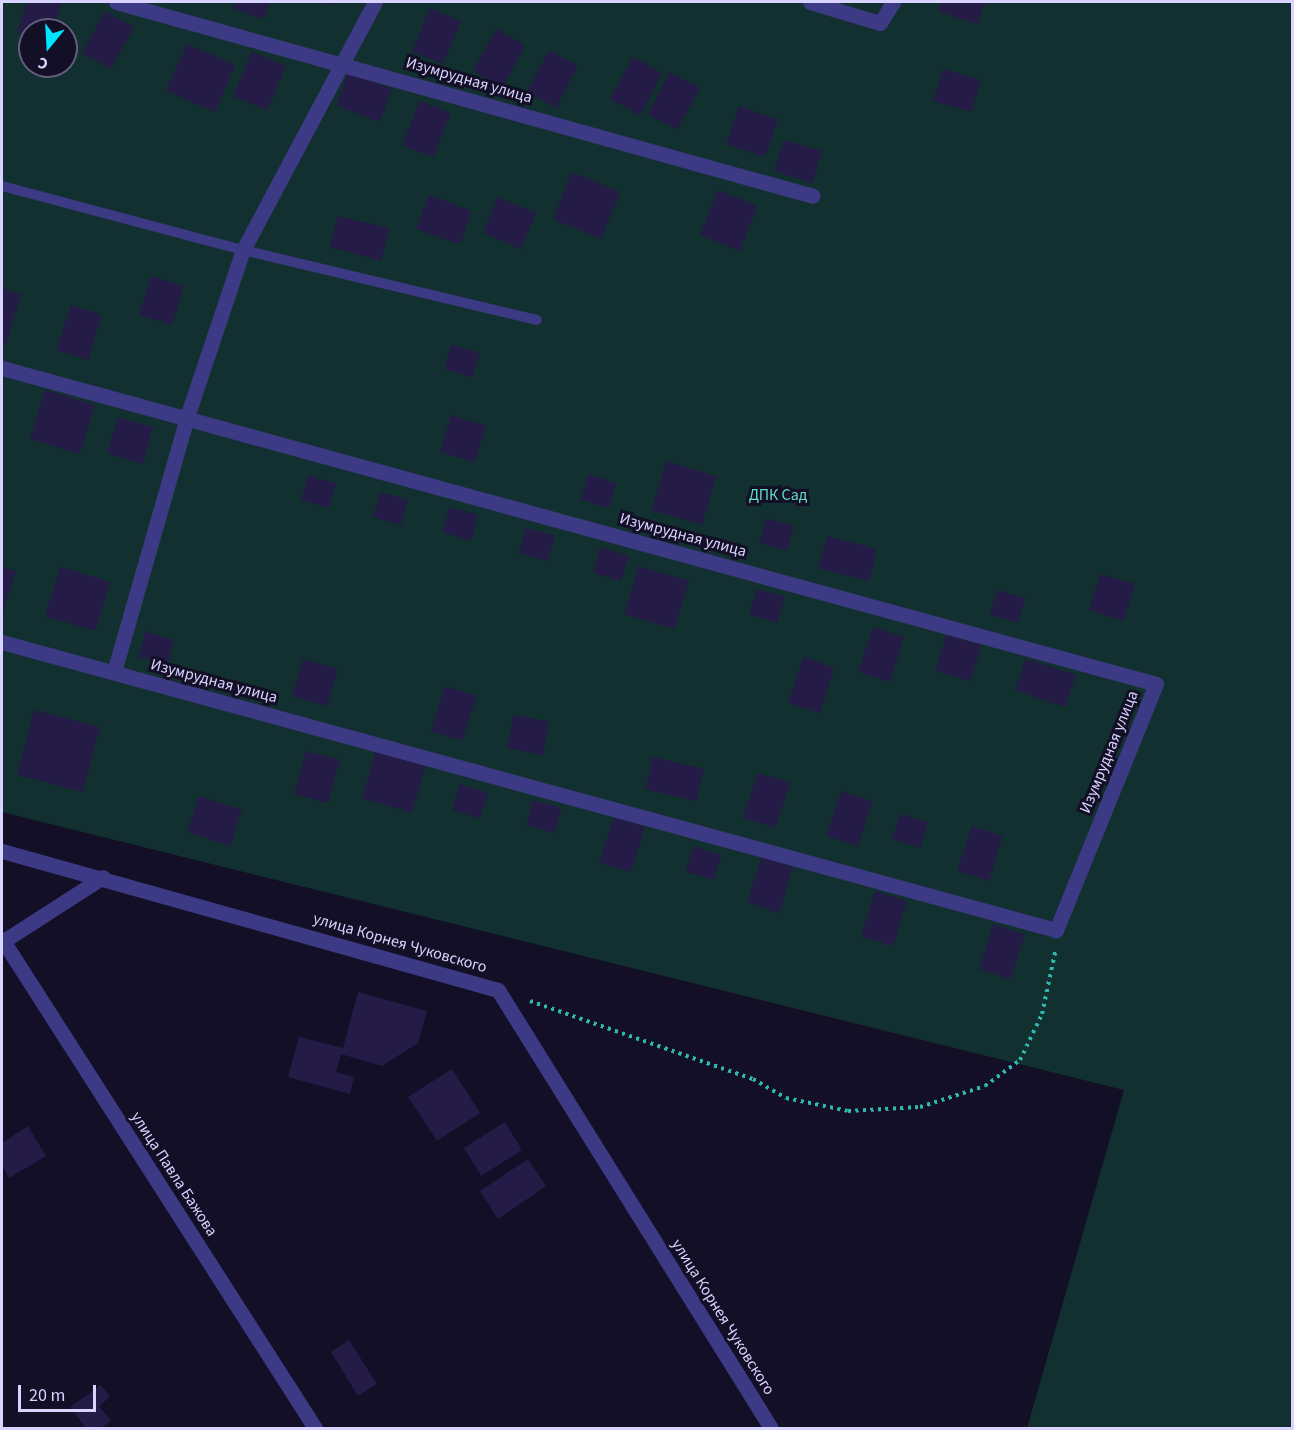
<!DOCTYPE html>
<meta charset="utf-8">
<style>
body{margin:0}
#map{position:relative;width:1294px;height:1430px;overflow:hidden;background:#130f26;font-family:"Source Sans 3",sans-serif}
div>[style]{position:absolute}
.green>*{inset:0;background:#12302f}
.building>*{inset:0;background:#241b47}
.path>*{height:4px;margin-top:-2px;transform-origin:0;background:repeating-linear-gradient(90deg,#2fb8b0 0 3px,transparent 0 7.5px)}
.service>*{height:10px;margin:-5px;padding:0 5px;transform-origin:5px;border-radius:5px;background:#3d3a85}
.minor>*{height:15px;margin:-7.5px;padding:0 7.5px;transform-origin:7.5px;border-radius:7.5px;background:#3d3a85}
span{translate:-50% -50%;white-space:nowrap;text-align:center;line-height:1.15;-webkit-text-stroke:6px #130f26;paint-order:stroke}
.street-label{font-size:16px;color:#d9d4ff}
.park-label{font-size:16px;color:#5fe0c0}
.frame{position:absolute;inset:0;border:3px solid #d9d4ff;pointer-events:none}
.north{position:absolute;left:18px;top:18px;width:60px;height:60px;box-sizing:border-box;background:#130f26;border:2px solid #625e7d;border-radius:50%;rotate:198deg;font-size:16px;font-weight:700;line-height:24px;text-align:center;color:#d9d4ff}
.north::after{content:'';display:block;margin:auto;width:21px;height:27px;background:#00e5ff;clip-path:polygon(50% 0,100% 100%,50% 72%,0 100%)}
.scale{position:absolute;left:18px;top:1385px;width:78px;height:27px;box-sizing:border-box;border:3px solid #d9d4ff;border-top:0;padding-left:8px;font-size:18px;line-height:21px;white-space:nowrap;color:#d9d4ff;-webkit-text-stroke:4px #130f26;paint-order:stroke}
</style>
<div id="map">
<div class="green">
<div style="clip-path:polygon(evenodd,2px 2px,1292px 2px,1292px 1428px,1027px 1428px,1124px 1090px,2px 812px,2px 2px,30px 30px,66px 30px,66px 66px,30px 66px,30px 30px)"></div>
</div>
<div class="building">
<div style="clip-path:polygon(27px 2px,62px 2px,53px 30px,30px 30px,30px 37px,17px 33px)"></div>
<div style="clip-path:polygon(235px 2px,270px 2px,264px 19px,233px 8px)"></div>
<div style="clip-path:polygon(320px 2px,334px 2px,333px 6px)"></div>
<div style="clip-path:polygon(941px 2px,985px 2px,977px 24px,938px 11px)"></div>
<div style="clip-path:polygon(430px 8px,461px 21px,443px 64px,412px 52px)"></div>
<div style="clip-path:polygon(105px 11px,134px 27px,111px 69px,82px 53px)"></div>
<div style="clip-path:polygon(496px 29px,525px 45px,503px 87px,473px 71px)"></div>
<div style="clip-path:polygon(187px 44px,235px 65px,215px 112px,166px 91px)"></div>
<div style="clip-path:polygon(549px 50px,578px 66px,556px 108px,527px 92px)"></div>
<div style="clip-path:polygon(252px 52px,286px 66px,267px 110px,233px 96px)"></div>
<div style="clip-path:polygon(633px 57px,662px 73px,640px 115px,610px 99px)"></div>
<div style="clip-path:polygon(943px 69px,981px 80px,971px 112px,933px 101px)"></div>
<div style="clip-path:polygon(670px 72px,700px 88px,677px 130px,648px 114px)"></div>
<div style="clip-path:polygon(348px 73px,392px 89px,380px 122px,336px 106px)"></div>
<div style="clip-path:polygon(420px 101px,451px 113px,433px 157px,402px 145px)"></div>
<div style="clip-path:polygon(739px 106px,778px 120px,765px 157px,726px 144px)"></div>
<div style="clip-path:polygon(784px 140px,822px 151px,812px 183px,774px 171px)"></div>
<div style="clip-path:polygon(572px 172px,620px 192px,601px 239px,553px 219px)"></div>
<div style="clip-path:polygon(718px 190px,757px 206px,740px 251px,700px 235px)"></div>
<div style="clip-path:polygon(429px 195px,472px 211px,460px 244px,416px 229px)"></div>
<div style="clip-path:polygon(498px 197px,536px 213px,521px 249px,483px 233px)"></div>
<div style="clip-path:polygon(338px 216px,389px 228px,381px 261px,330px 247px)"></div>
<div style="clip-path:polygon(151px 276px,184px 286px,172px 325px,139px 315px)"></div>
<div style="clip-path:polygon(2px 289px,21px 295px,6px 344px,2px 343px)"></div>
<div style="clip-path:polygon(71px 305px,102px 315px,88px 360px,56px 350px)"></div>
<div style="clip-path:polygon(452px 345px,480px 353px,472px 378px,444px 369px)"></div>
<div style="clip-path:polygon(45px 390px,95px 405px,80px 454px,30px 439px)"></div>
<div style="clip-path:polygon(451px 415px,486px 426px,475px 462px,440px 452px)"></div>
<div style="clip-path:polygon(118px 417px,153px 427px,143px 464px,107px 453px)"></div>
<div style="clip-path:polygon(666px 461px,716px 476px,702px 525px,652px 510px)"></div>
<div style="clip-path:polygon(588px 474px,616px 483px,609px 508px,581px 500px)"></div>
<div style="clip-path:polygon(308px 475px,336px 483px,329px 508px,301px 500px)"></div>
<div style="clip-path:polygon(380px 492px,408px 500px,401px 525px,373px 517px)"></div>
<div style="clip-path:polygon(450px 507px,478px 515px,471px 541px,442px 532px)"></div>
<div style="clip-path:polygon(766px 518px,794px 526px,787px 551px,759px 543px)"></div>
<div style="clip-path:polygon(526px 528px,555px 536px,547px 561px,519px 553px)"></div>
<div style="clip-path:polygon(827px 536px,877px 549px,869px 581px,818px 568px)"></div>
<div style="clip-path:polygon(600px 547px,629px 556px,621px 581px,593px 573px)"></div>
<div style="clip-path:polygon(2px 566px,16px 571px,2px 616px)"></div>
<div style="clip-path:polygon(639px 566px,689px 581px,674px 629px,624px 614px)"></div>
<div style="clip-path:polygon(60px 567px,110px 582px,95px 631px,45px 616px)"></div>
<div style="clip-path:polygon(1100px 574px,1135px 584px,1124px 621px,1089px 610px)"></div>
<div style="clip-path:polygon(757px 589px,785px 597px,777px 623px,749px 614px)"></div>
<div style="clip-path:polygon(997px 590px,1025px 598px,1018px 623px,990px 615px)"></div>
<div style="clip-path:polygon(873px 627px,904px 637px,890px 682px,858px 672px)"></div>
<div style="clip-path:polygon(146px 631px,174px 640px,167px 665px,139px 657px)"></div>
<div style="clip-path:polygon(946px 635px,981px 645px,971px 681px,936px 671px)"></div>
<div style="clip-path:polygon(803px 657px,834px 668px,820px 713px,788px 703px)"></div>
<div style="clip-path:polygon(303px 659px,338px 669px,327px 706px,292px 696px)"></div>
<div style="clip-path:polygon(1026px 659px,1076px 675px,1065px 707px,1015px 690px)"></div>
<div style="clip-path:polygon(445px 686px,477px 696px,462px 741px,431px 731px)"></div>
<div style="clip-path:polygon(34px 710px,100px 727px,83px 792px,17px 775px)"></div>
<div style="clip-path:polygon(514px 715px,549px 722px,543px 755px,507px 748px)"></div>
<div style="clip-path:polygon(376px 750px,426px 764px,412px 813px,362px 798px)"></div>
<div style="clip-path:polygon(306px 751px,340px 760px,328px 803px,294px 794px)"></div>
<div style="clip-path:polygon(653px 757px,704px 769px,696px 801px,645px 789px)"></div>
<div style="clip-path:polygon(758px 773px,790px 783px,775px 828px,743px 818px)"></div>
<div style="clip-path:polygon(460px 784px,488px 793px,480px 818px,452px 810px)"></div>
<div style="clip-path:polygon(841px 791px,872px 801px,858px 846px,826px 836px)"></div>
<div style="clip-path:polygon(199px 796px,242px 810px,230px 846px,187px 832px)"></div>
<div style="clip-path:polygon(533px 800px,562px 808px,554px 833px,526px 825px)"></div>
<div style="clip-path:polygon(900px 814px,928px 822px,920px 848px,892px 839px)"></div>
<div style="clip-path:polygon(614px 817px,645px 827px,631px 872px,599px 862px)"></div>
<div style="clip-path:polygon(972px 826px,1003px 836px,989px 881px,957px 871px)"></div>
<div style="clip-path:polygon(693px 846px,721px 855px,714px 880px,686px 872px)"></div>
<div style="clip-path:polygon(762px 857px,793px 867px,779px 913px,747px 902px)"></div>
<div style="clip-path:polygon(875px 891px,907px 901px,893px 946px,861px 936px)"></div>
<div style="clip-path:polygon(993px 924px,1025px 934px,1010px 979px,979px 969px)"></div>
<div style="clip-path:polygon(358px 992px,427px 1011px,418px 1043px,382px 1066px,341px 1054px,336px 1072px,354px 1077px,350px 1094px,288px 1077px,299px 1037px,343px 1048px)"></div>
<div style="clip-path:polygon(452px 1069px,480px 1113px,437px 1141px,408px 1097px)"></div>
<div style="clip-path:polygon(505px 1122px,522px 1150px,481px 1176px,464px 1148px)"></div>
<div style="clip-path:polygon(28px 1126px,46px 1156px,9px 1178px,2px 1165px,2px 1143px)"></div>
<div style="clip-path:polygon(528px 1159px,546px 1186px,498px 1219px,480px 1191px)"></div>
<div style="clip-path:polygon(349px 1340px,377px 1384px,358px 1396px,331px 1352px)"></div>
<div style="clip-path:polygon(101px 1385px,110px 1397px,99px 1406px,111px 1421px,101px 1428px,86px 1428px,70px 1407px)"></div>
</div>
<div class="path">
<div style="left:530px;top:1001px;width:236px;rotate:19.3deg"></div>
<div style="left:753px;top:1079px;width:38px;rotate:30deg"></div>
<div style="left:786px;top:1098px;width:63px;rotate:11.8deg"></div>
<div style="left:848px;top:1111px;width:72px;rotate:-3.2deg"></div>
<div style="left:920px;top:1107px;width:68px;rotate:-17.9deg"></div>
<div style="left:985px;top:1086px;width:44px;rotate:-36.6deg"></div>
<div style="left:1020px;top:1060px;width:51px;rotate:-64.4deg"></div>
<div style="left:1042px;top:1014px;width:67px;rotate:-78deg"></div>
</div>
<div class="service">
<div style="left:2px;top:186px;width:249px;rotate:14.9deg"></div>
<div style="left:243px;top:250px;width:302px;rotate:13.4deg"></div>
</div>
<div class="minor">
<div style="left:116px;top:2px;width:723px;rotate:15.55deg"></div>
<div style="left:810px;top:2px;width:73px;rotate:16.7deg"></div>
<div style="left:880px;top:23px;width:25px;rotate:-58deg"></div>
<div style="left:2px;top:368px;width:1196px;rotate:15.31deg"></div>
<div style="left:1156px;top:684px;width:266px;rotate:112.1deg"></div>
<div style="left:1056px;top:930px;width:1093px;rotate:-164.72deg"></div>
<div style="left:114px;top:672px;width:265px;rotate:-74deg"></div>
<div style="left:187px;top:417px;width:176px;rotate:-71.5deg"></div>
<div style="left:243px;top:250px;width:281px;rotate:-62deg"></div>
<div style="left:2px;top:851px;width:515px;rotate:15.66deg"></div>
<div style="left:498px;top:990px;width:516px;rotate:58.07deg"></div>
<div style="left:2px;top:939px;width:581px;rotate:57.38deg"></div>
<div style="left:2px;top:942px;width:120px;rotate:-32.8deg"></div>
</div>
<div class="street-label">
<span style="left:469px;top:80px;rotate:16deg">Изумрудная улица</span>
<span style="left:683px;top:535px;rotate:15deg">Изумрудная улица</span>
<span style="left:214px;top:681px;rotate:15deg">Изумрудная улица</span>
<span style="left:1109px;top:752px;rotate:-68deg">Изумрудная улица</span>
<span style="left:400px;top:943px;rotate:16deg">улица Корнея Чуковского</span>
<span style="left:174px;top:1174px;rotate:57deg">улица Павла Бажова</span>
<span style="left:723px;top:1317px;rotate:58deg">улица Корнея Чуковского</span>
</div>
<div class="park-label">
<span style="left:778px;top:495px">ДПК Сад</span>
</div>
<div class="frame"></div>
<div class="north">С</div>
<div class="scale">20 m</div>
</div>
